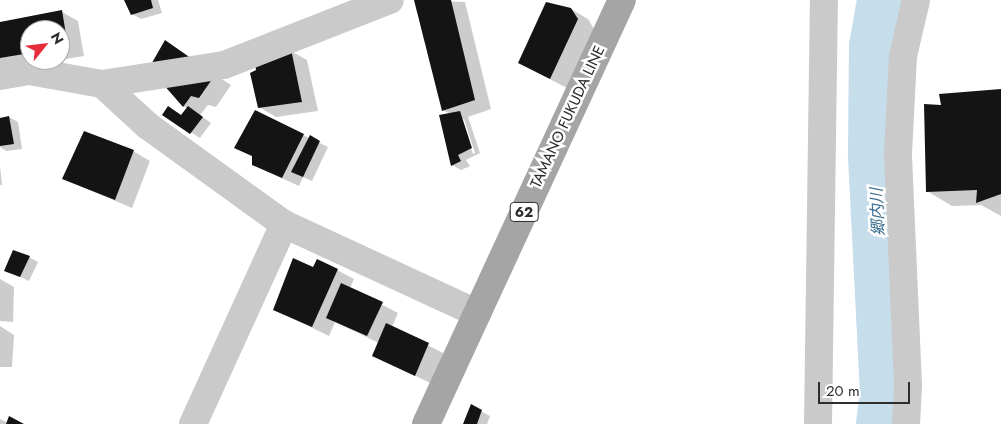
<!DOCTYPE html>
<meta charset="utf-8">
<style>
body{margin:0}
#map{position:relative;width:1001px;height:424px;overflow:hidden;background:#fff;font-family:Jost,"Noto Sans JP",sans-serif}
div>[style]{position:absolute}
.shadow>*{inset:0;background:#0003}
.river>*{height:55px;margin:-27.5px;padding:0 27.5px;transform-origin:27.5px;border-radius:27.5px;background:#c6ddeb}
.building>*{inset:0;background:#141414}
.minor>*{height:28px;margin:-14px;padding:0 14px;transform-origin:14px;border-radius:14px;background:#cacaca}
.major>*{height:28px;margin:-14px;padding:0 14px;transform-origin:14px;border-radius:14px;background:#a5a5a5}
span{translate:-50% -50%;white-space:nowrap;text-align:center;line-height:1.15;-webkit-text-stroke:5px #fff;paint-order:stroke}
.shield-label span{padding:1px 4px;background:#fff;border:1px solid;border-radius:4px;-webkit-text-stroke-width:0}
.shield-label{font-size:14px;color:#2d2d2d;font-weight:700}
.street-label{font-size:15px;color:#2d2d2d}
.water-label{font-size:16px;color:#3a6f90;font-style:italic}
.north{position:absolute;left:20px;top:20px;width:50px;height:50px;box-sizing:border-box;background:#fff;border:1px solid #ababab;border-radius:50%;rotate:61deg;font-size:14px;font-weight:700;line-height:20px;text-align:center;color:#2d2d2d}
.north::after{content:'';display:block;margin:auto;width:18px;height:22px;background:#e72c3b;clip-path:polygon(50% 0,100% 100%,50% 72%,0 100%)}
.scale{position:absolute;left:818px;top:382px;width:92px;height:22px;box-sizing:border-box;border:2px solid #2d2d2d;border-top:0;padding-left:6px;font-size:15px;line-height:18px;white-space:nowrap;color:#2d2d2d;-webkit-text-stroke:4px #fff;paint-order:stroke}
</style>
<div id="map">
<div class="shadow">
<div style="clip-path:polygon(125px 0,158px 0,162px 13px,141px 19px,132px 14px)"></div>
<div style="clip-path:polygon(evenodd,417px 0,465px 2px,491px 109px,468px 117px,480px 153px,466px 160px,470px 166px,461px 170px,452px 165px,440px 116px,450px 114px,443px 110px,417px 0,461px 119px,464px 119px,475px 153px,473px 154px,461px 119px)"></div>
<div style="clip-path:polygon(571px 9px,588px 19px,594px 29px,567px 88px,536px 72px)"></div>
<div style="clip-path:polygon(evenodd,62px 12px,78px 21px,84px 56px,0 70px,0 23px,62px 12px,30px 30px,60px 30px,60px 60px,30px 60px,30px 30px)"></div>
<div style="clip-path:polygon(166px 42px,231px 85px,216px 107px,208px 105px,200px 115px,211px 123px,200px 138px,164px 115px,182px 116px,188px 109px,183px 106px)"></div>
<div style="clip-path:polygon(291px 51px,307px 60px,318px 111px,276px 117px,259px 107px)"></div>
<div style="clip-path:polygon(1001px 90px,1001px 216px,981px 205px,952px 206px,927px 191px,942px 107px)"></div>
<div style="clip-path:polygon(9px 117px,18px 122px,22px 149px,6px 151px,0 147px,0 119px)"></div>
<div style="clip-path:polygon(303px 135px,328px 147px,312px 181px,303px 177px,299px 186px,253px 165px,253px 157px,236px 148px)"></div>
<div style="clip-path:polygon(133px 151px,150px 161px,132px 208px,64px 179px)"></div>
<div style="clip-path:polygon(0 166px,2px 185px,0 185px)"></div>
<div style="clip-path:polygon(29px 257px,38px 262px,29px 281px,6px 270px)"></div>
<div style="clip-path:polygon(313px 268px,337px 270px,354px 279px,350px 288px,398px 313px,392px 327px,445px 354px,432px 384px,374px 355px,379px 343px,335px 322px,329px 336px,275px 310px)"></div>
<div style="clip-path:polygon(0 279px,14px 287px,13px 322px,0 321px)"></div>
<div style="clip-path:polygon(0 326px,14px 335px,12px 367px,0 367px)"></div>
<div style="clip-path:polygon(471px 406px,490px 416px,487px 424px,464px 424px)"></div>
<div style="clip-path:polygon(0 419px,8px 423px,22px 424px,0 424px)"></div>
</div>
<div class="river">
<div style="left:883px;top:424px;width:31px;rotate:-83deg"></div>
<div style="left:887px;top:393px;width:241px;rotate:-92.9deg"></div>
<div style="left:875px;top:152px;width:106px;rotate:-89.5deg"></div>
<div style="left:876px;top:46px;width:47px;rotate:-80.1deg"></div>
</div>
<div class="building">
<div style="clip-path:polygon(124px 0,151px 0,153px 8px,131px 15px)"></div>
<div style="clip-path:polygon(414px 0,451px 0,475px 100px,442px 111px)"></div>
<div style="clip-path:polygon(546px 2px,571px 8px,578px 19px,550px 79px,518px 63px)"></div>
<div style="clip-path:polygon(62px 10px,68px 47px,60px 48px,60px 30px,30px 30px,30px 53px,0 58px,0 22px)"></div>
<div style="clip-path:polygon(165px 40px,215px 75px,199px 98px,191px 96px,183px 107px,149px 68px)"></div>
<div style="clip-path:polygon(291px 49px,302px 102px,258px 108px,250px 73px,256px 70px,254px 57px)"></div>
<div style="clip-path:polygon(1001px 89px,1001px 194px,976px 203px,977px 190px,926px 192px,924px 104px,941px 105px,939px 94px)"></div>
<div style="clip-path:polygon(168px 106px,181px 115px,188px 106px,203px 117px,190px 134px,162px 115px)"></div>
<div style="clip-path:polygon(255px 110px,304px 134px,282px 178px,252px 165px,252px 156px,234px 148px)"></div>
<div style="clip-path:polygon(460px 111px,472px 148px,458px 155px,461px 161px,451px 166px,439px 115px)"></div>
<div style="clip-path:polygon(9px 116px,14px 144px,0 146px,0 118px)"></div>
<div style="clip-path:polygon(84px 131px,134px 150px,115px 200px,62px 179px)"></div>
<div style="clip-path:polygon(310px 135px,320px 141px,303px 177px,291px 172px)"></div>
<div style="clip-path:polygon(13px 250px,30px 256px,20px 277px,4px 271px)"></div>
<div style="clip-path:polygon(293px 258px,313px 267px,317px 259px,338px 269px,312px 327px,273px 310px)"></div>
<div style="clip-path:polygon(341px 283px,383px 302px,367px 336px,326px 318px)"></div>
<div style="clip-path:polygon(386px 323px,429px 343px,415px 376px,372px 356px)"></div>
<div style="clip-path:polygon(471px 404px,482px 410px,477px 424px,463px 424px)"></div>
<div style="clip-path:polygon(9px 416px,24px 424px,6px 424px)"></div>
</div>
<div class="minor">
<div style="left:0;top:76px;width:29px;rotate:-10deg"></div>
<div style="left:29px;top:71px;width:74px;rotate:10.1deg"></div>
<div style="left:102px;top:84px;width:123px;rotate:-8.9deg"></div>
<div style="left:224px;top:65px;width:178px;rotate:-21.4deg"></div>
<div style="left:102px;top:84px;width:62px;rotate:42.4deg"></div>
<div style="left:148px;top:126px;width:168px;rotate:35.8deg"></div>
<div style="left:284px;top:224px;width:213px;rotate:24.8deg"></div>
<div style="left:193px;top:424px;width:220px;rotate:-65.5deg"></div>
<div style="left:818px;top:424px;width:424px;rotate:-89.2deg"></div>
<div style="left:906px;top:424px;width:39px;rotate:-87deg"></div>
<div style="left:908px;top:385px;width:231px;rotate:-92.5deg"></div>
<div style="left:898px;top:154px;width:98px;rotate:-87.1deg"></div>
<div style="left:903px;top:56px;width:57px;rotate:-76.9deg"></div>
</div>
<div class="major">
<div style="left:426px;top:424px;width:467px;rotate:-65.2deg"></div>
</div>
<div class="shield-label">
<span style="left:524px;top:212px">62</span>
</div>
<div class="street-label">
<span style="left:568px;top:117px;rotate:-65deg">TAMANO FUKUDA LINE</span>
</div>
<div class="water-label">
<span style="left:878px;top:212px;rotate:-93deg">郷内川</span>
</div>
<div class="north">N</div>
<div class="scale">20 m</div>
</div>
